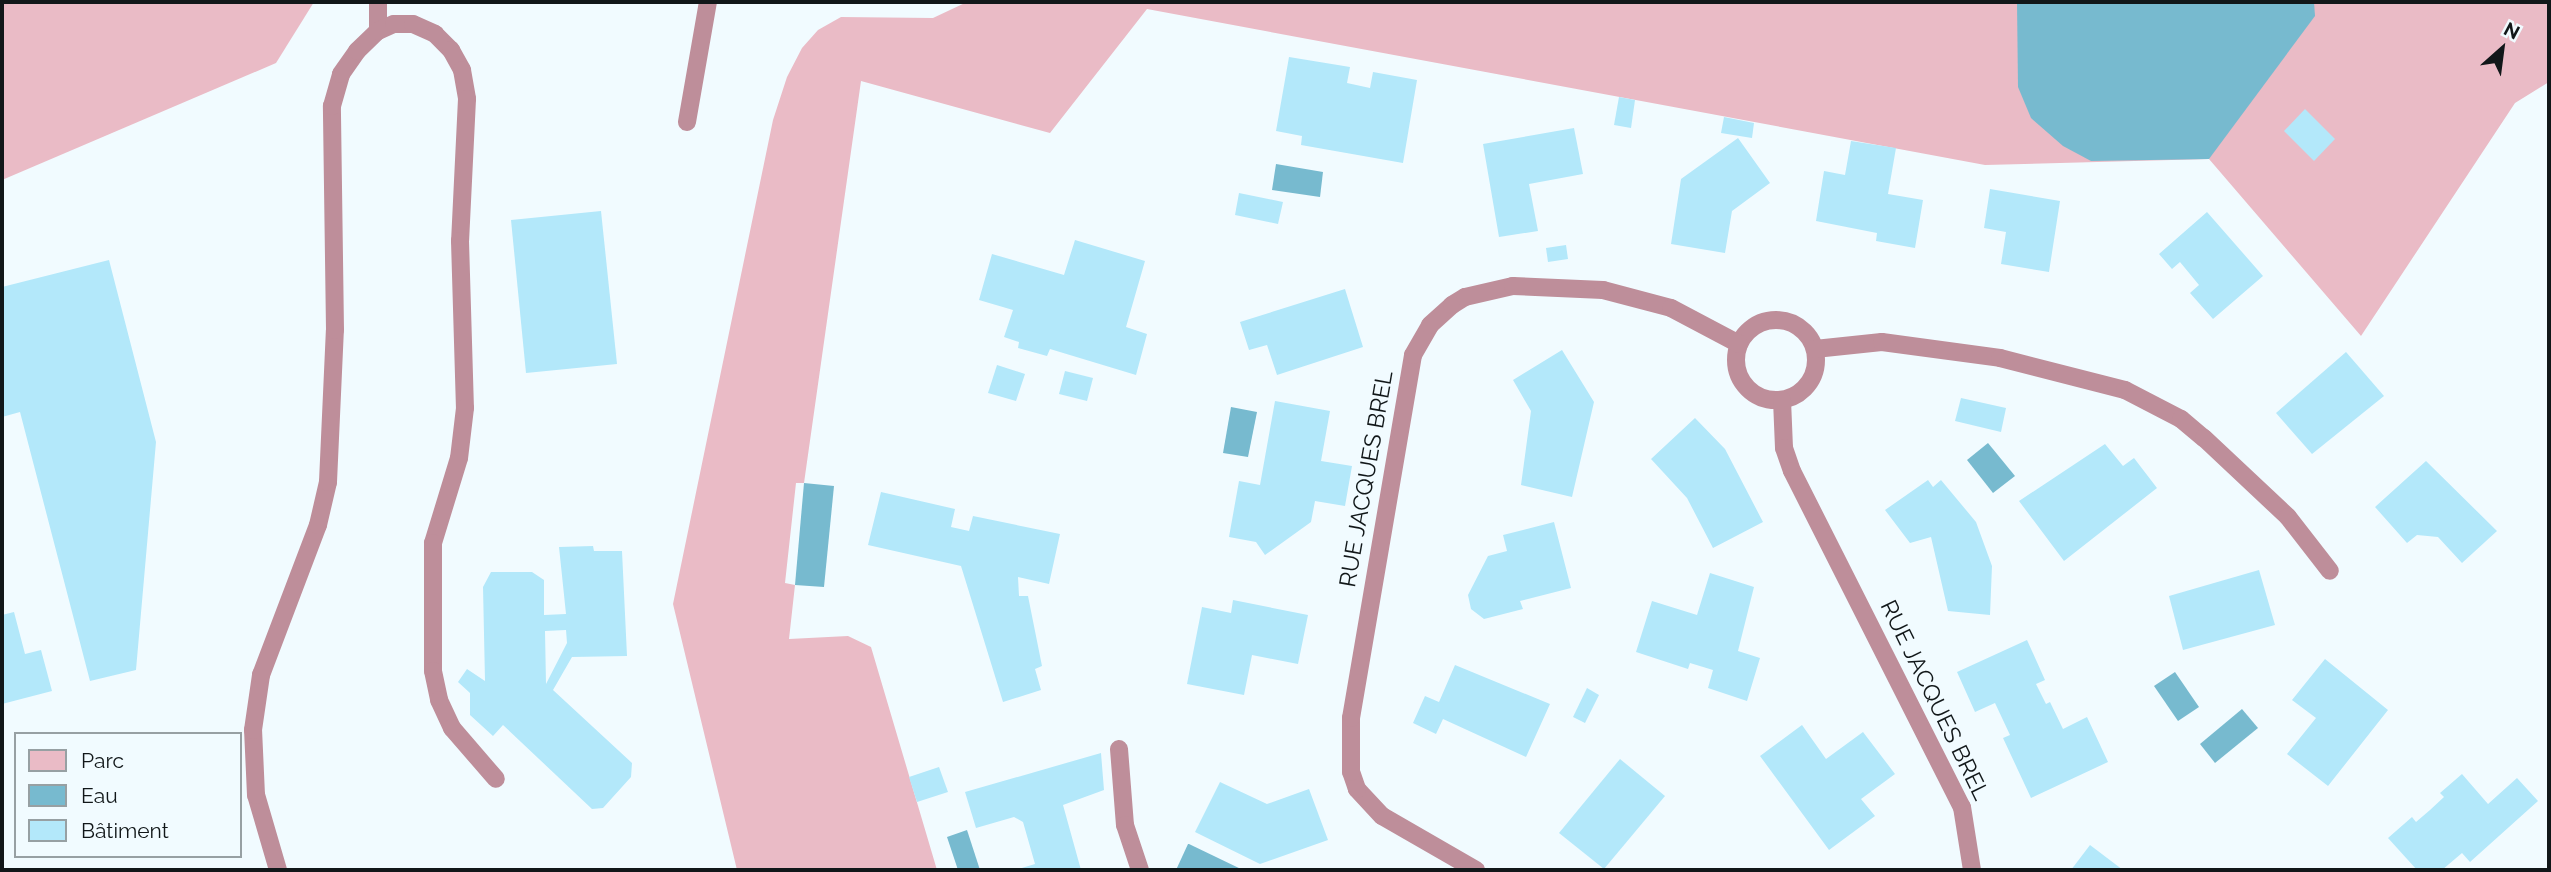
<!DOCTYPE html>
<meta charset="utf-8">
<style>
body{margin:0}
#map{position:relative;width:2551px;height:872px;overflow:hidden;background:#f1fbff;font-family:Raleway,sans-serif}
div>[style]{position:absolute}
.green>*{inset:0;background:#eabbc6}
.water>*{inset:0;background:#77bacf}
.building>*{inset:0;background:#b3e8fa}
.lane>*{height:18px;margin:-9px;padding:0 9px;transform-origin:9px;border-radius:9px;background:#be8e9a}
.lane>.ring{margin:-9px;padding:0;box-sizing:content-box;background:none;border:18px solid #be8e9a;border-radius:50%}
span{translate:-50% -50%;white-space:nowrap;text-align:center;line-height:1.15;-webkit-text-stroke:7px #f1fbff;paint-order:stroke}
.street-label{font-size:23px;color:#111719}
.frame{position:absolute;inset:0;border:4px solid #111719;pointer-events:none}
.legend{position:absolute;left:14px;top:732px;width:228px;height:126px;box-sizing:border-box;background:#f1fbff;border:2px solid #97a0a3;margin:0;padding:9px 12px;list-style:none;font-size:21px;color:#111719}
.legend li{display:flex;align-items:center;gap:14px;height:35px}
.legend b{width:35px;border:2px solid #97a0a3}
.north{position:absolute;left:2467px;top:14px;width:70px;height:70px;-webkit-text-stroke:5px #f1fbff;paint-order:stroke;rotate:28deg;font-size:19px;font-weight:700;line-height:28px;text-align:center;color:#111719}
.north::after{content:'';display:block;margin:auto;width:24px;height:32px;background:#111719;clip-path:polygon(50% 0,100% 100%,50% 72%,0 100%)}
</style>
<div id="map">
<div class="green">
<div style="clip-path:polygon(2px 2px,314px 2px,276px 63px,2px 180px)"></div>
<div style="clip-path:polygon(967px 2px,2549px 2px,2549px 82px,2515px 103px,2361px 336px,2209px 159px,1985px 165px,1147px 9px,1050px 133px,861px 81px,804px 483px,796px 483px,785px 583px,795px 585px,789px 639px,848px 636px,871px 647px,937px 870px,737px 870px,673px 604px,773px 120px,787px 77px,802px 48px,818px 30px,841px 17px,933px 18px)"></div>
</div>
<div class="water">
<div style="clip-path:polygon(2017px 2px,2314px 2px,2315px 16px,2209px 159px,2091px 161px,2063px 146px,2031px 118px,2018px 87px)"></div>
<div style="clip-path:polygon(1276px 164px,1323px 172px,1320px 197px,1272px 190px)"></div>
<div style="clip-path:polygon(1231px 407px,1257px 412px,1248px 457px,1223px 453px)"></div>
<div style="clip-path:polygon(1988px 443px,2015px 476px,1993px 493px,1967px 460px)"></div>
<div style="clip-path:polygon(804px 483px,834px 486px,824px 587px,795px 585px)"></div>
<div style="clip-path:polygon(2175px 672px,2199px 707px,2178px 721px,2154px 686px)"></div>
<div style="clip-path:polygon(2242px 709px,2258px 728px,2215px 763px,2200px 744px)"></div>
<div style="clip-path:polygon(967px 830px,980px 870px,958px 870px,947px 837px)"></div>
<div style="clip-path:polygon(1188px 844px,1189px 844px,1243px 870px,1176px 870px)"></div>
</div>
<div class="building">
<div style="clip-path:polygon(1289px 57px,1350px 67px,1347px 83px,1370px 88px,1373px 72px,1417px 80px,1403px 163px,1301px 145px,1302px 136px,1276px 131px)"></div>
<div style="clip-path:polygon(1619px 97px,1635px 100px,1631px 128px,1614px 125px)"></div>
<div style="clip-path:polygon(2305px 109px,2335px 139px,2314px 161px,2284px 131px)"></div>
<div style="clip-path:polygon(1724px 117px,1754px 123px,1752px 138px,1721px 133px)"></div>
<div style="clip-path:polygon(1574px 128px,1583px 174px,1529px 184px,1538px 231px,1499px 237px,1483px 144px)"></div>
<div style="clip-path:polygon(1738px 138px,1770px 183px,1732px 211px,1725px 253px,1671px 244px,1681px 179px)"></div>
<div style="clip-path:polygon(1851px 141px,1896px 148px,1888px 194px,1923px 200px,1915px 248px,1876px 241px,1877px 233px,1816px 221px,1824px 171px,1845px 175px)"></div>
<div style="clip-path:polygon(1990px 189px,2060px 201px,2049px 272px,2001px 264px,2006px 232px,1984px 228px)"></div>
<div style="clip-path:polygon(1239px 193px,1283px 202px,1278px 224px,1235px 215px)"></div>
<div style="clip-path:polygon(601px 211px,617px 364px,526px 373px,511px 220px)"></div>
<div style="clip-path:polygon(2207px 212px,2263px 276px,2213px 319px,2190px 293px,2199px 285px,2180px 262px,2172px 269px,2159px 254px)"></div>
<div style="clip-path:polygon(1075px 240px,1145px 261px,1126px 327px,1147px 334px,1136px 375px,1050px 349px,1047px 356px,1018px 348px,1019px 342px,1004px 337px,1013px 310px,979px 300px,992px 254px,1064px 275px)"></div>
<div style="clip-path:polygon(1566px 245px,1568px 259px,1548px 262px,1546px 248px)"></div>
<div style="clip-path:polygon(109px 260px,156px 442px,136px 670px,90px 681px,20px 412px,2px 417px,2px 287px)"></div>
<div style="clip-path:polygon(1345px 289px,1363px 347px,1277px 375px,1267px 345px,1249px 350px,1240px 322px)"></div>
<div style="clip-path:polygon(1562px 350px,1594px 402px,1572px 497px,1521px 485px,1531px 411px,1513px 380px)"></div>
<div style="clip-path:polygon(2346px 352px,2384px 396px,2312px 454px,2276px 413px)"></div>
<div style="clip-path:polygon(997px 365px,1025px 374px,1016px 401px,988px 393px)"></div>
<div style="clip-path:polygon(1065px 371px,1093px 378px,1087px 401px,1059px 394px)"></div>
<div style="clip-path:polygon(1961px 398px,2006px 408px,2001px 432px,1955px 421px)"></div>
<div style="clip-path:polygon(1275px 401px,1330px 411px,1321px 461px,1352px 466px,1345px 506px,1315px 501px,1311px 522px,1265px 555px,1256px 542px,1229px 537px,1239px 481px,1260px 485px)"></div>
<div style="clip-path:polygon(1695px 418px,1725px 449px,1763px 522px,1713px 548px,1687px 498px,1651px 459px)"></div>
<div style="clip-path:polygon(2105px 444px,2123px 466px,2134px 458px,2157px 488px,2064px 561px,2019px 501px)"></div>
<div style="clip-path:polygon(2426px 461px,2497px 531px,2462px 563px,2438px 537px,2417px 535px,2407px 543px,2375px 507px)"></div>
<div style="clip-path:polygon(1928px 480px,1933px 487px,1941px 480px,1976px 522px,1992px 566px,1990px 615px,1948px 611px,1931px 537px,1910px 543px,1885px 510px)"></div>
<div style="clip-path:polygon(881px 492px,955px 509px,951px 527px,969px 531px,973px 516px,1060px 534px,1049px 584px,1018px 577px,1019px 596px,1028px 596px,1042px 666px,1035px 669px,1041px 690px,1003px 702px,961px 566px,868px 545px)"></div>
<div style="clip-path:polygon(1554px 522px,1571px 588px,1520px 601px,1523px 609px,1484px 619px,1471px 609px,1468px 595px,1488px 556px,1507px 551px,1503px 535px)"></div>
<div style="clip-path:polygon(evenodd,593px 546px,594px 551px,622px 551px,627px 656px,572px 657px,553px 690px,632px 763px,631px 777px,603px 808px,592px 809px,503px 725px,493px 736px,470px 715px,470px 693px,458px 682px,467px 669px,485px 681px,483px 587px,491px 572px,532px 572px,544px 580px,544px 615px,566px 614px,559px 547px,593px 546px,566px 630px,567px 643px,546px 684px,545px 631px,566px 630px)"></div>
<div style="clip-path:polygon(2259px 570px,2275px 625px,2183px 650px,2169px 596px)"></div>
<div style="clip-path:polygon(1710px 573px,1754px 587px,1738px 651px,1760px 658px,1747px 701px,1708px 688px,1713px 670px,1690px 663px,1688px 669px,1636px 652px,1652px 601px,1697px 615px)"></div>
<div style="clip-path:polygon(1233px 600px,1308px 615px,1298px 664px,1252px 655px,1244px 695px,1187px 684px,1202px 607px,1231px 613px)"></div>
<div style="clip-path:polygon(14px 612px,25px 654px,41px 650px,52px 691px,2px 704px,2px 615px)"></div>
<div style="clip-path:polygon(2027px 640px,2045px 680px,2036px 684px,2046px 704px,2050px 702px,2063px 729px,2087px 717px,2108px 762px,2031px 798px,2003px 738px,2010px 735px,1995px 703px,1975px 712px,1957px 672px)"></div>
<div style="clip-path:polygon(2325px 659px,2388px 710px,2328px 786px,2287px 754px,2316px 718px,2292px 700px)"></div>
<div style="clip-path:polygon(1455px 665px,1550px 704px,1526px 757px,1443px 719px,1436px 734px,1413px 723px,1425px 696px,1439px 702px)"></div>
<div style="clip-path:polygon(1587px 688px,1599px 695px,1585px 723px,1573px 717px)"></div>
<div style="clip-path:polygon(1802px 725px,1826px 759px,1863px 732px,1895px 774px,1861px 799px,1875px 816px,1829px 850px,1760px 756px)"></div>
<div style="clip-path:polygon(1101px 753px,1104px 790px,1063px 805px,1081px 870px,1015px 870px,1035px 864px,1023px 822px,1014px 817px,976px 828px,965px 792px)"></div>
<div style="clip-path:polygon(1620px 759px,1665px 796px,1604px 869px,1559px 833px)"></div>
<div style="clip-path:polygon(939px 767px,948px 792px,917px 802px,909px 777px)"></div>
<div style="clip-path:polygon(2462px 774px,2488px 804px,2517px 778px,2538px 801px,2470px 862px,2462px 853px,2442px 870px,2417px 870px,2388px 838px,2412px 817px,2416px 822px,2430px 810px,2444px 797px,2440px 793px)"></div>
<div style="clip-path:polygon(1220px 782px,1267px 804px,1309px 789px,1328px 840px,1260px 864px,1195px 832px)"></div>
<div style="clip-path:polygon(2090px 845px,2123px 870px,2071px 870px)"></div>
</div>
<div class="lane">
<div style="left:378px;top:31px;width:29px;rotate:-90deg"></div>
<div style="left:687px;top:122px;width:122px;rotate:-80.1deg"></div>
<div class="ring" style="left:1736px;top:320px;width:62px;height:62px"></div>
<div style="left:1815px;top:349px;width:67px;rotate:-6deg"></div>
<div style="left:1882px;top:342px;width:119px;rotate:7.7deg"></div>
<div style="left:2000px;top:358px;width:129px;rotate:14.4deg"></div>
<div style="left:2125px;top:390px;width:63px;rotate:27.4deg"></div>
<div style="left:2181px;top:419px;width:30px;rotate:40deg"></div>
<div style="left:2204px;top:438px;width:115px;rotate:43.2deg"></div>
<div style="left:2288px;top:517px;width:68px;rotate:52.1deg"></div>
<div style="left:1782px;top:400px;width:48px;rotate:87.6deg"></div>
<div style="left:1784px;top:448px;width:24px;rotate:71deg"></div>
<div style="left:1792px;top:471px;width:377px;rotate:63.2deg"></div>
<div style="left:1962px;top:807px;width:64px;rotate:81deg"></div>
<div style="left:1119px;top:749px;width:76px;rotate:85.5deg"></div>
<div style="left:1125px;top:825px;width:47px;rotate:71.6deg"></div>
<div style="left:278px;top:870px;width:78px;rotate:-106.3deg"></div>
<div style="left:256px;top:795px;width:65px;rotate:-92.6deg"></div>
<div style="left:253px;top:730px;width:56px;rotate:-81.7deg"></div>
<div style="left:261px;top:675px;width:160px;rotate:-69.2deg"></div>
<div style="left:318px;top:525px;width:44px;rotate:-76.9deg"></div>
<div style="left:328px;top:482px;width:152px;rotate:-87.4deg"></div>
<div style="left:335px;top:330px;width:224px;rotate:-90.8deg"></div>
<div style="left:332px;top:106px;width:33px;rotate:-74deg"></div>
<div style="left:341px;top:74px;width:28px;rotate:-55deg"></div>
<div style="left:357px;top:51px;width:29px;rotate:-44deg"></div>
<div style="left:378px;top:31px;width:17px;rotate:-24deg"></div>
<div style="left:394px;top:24px;width:19px"></div>
<div style="left:413px;top:24px;width:24px;rotate:24deg"></div>
<div style="left:435px;top:34px;width:23px;rotate:45deg"></div>
<div style="left:451px;top:50px;width:23px;rotate:61deg"></div>
<div style="left:462px;top:70px;width:29px;rotate:80deg"></div>
<div style="left:467px;top:99px;width:142px;rotate:92.8deg"></div>
<div style="left:460px;top:241px;width:167px;rotate:88.3deg"></div>
<div style="left:465px;top:408px;width:50px;rotate:96.8deg"></div>
<div style="left:459px;top:458px;width:89px;rotate:107deg"></div>
<div style="left:433px;top:543px;width:128px;rotate:90deg"></div>
<div style="left:433px;top:671px;width:30px;rotate:78deg"></div>
<div style="left:439px;top:700px;width:31px;rotate:65deg"></div>
<div style="left:452px;top:728px;width:67px;rotate:49.2deg"></div>
<div style="left:1476px;top:870px;width:108px;rotate:-150.1deg"></div>
<div style="left:1382px;top:816px;width:37px;rotate:-133deg"></div>
<div style="left:1357px;top:789px;width:18px;rotate:-109deg"></div>
<div style="left:1351px;top:772px;width:54px;rotate:-90deg"></div>
<div style="left:1351px;top:718px;width:368px;rotate:-80.3deg"></div>
<div style="left:1413px;top:355px;width:34px;rotate:-60deg"></div>
<div style="left:1430px;top:325px;width:30px;rotate:-42deg"></div>
<div style="left:1452px;top:305px;width:15px;rotate:-32deg"></div>
<div style="left:1465px;top:297px;width:49px;rotate:-12.9deg"></div>
<div style="left:1513px;top:286px;width:90px;rotate:2.5deg"></div>
<div style="left:1603px;top:290px;width:70px;rotate:14.8deg"></div>
<div style="left:1671px;top:308px;width:77px;rotate:27.9deg"></div>
</div>
<div class="street-label">
<span style="left:1366px;top:479px;rotate:-80deg">RUE JACQUES BREL</span>
<span style="left:1935px;top:700px;rotate:64deg">RUE JACQUES BREL</span>
</div>
<div class="frame"></div>
<ul class="legend">
<li><b style="height:19px;background:#eabbc6"></b>Parc</li>
<li><b style="height:19px;background:#77bacf"></b>Eau</li>
<li><b style="height:19px;background:#b3e8fa"></b>Bâtiment</li>
</ul>
<div class="north">N</div>
</div>
